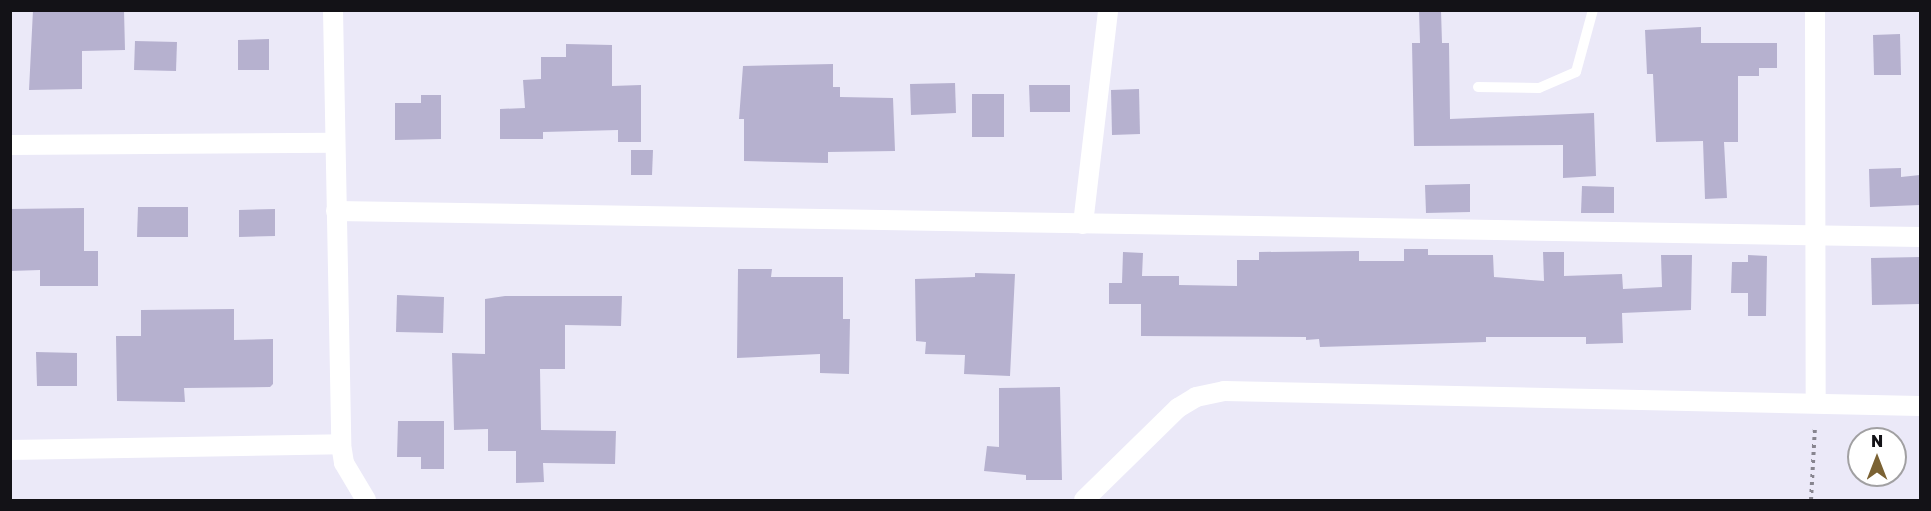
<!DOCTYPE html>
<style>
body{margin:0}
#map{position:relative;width:1931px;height:511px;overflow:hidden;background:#ebe9f8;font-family:"Golos Text",sans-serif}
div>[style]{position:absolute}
.building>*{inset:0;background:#b6b1cf}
.path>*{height:4px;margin-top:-2px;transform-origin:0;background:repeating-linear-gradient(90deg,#87858f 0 3px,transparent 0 7.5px)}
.service>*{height:10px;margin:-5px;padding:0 5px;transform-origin:5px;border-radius:5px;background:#fff}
.minor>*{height:20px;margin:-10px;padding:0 10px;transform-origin:10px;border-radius:10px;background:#fff}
span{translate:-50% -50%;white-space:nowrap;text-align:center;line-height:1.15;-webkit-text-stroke:5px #fff;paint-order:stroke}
.frame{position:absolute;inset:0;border:12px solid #131217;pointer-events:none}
.north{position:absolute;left:1847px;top:427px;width:60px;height:60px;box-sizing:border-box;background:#fff;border:2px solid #a1a0a2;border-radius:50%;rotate:0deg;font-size:16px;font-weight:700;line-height:24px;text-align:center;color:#131217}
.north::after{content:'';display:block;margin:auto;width:21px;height:27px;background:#7b6233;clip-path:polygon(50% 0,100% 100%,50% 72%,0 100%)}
</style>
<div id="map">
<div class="building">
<div style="clip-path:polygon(33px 10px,124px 10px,125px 50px,82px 51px,82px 89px,29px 90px)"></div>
<div style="clip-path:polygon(1419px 10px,1441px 10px,1442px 43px,1449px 43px,1450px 119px,1594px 113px,1596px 176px,1563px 178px,1563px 145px,1414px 146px,1412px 43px,1420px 43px)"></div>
<div style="clip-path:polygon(1701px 27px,1701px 43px,1777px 43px,1777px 68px,1759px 68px,1759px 76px,1738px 76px,1738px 142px,1724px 142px,1727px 198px,1705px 199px,1703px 141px,1656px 142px,1653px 74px,1647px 74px,1645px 30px)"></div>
<div style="clip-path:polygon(1900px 34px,1901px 75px,1874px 75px,1873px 35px)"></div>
<div style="clip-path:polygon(269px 39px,269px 70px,238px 70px,238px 40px)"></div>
<div style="clip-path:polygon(135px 41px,177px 42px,176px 71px,134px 70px)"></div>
<div style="clip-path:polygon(566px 44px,612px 45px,612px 86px,641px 85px,641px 142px,618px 142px,618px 130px,543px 132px,543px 139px,500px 139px,500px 109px,525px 108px,523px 80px,541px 79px,541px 57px,566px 57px)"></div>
<div style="clip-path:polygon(833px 64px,833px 87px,840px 87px,840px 97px,893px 98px,895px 151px,828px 152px,828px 163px,744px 161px,744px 119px,739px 119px,743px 66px)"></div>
<div style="clip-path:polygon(955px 83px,956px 113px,911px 115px,910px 84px)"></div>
<div style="clip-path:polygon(1029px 85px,1070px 85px,1070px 112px,1030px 112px)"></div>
<div style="clip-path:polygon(1139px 89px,1140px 134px,1112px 135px,1111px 90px)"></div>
<div style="clip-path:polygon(972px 94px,1004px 94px,1004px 137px,972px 137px)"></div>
<div style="clip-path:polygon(421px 95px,441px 95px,441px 139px,395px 140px,395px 103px,421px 103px)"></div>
<div style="clip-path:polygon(631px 150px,653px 150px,652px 175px,631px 175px)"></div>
<div style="clip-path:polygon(1901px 168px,1901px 177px,1920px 175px,1920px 205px,1870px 207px,1869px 169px)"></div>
<div style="clip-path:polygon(1470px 184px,1470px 212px,1426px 213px,1425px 185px)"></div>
<div style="clip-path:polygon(1582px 186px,1614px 187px,1614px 213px,1581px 213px)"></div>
<div style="clip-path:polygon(138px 207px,188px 207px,188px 237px,137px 237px)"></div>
<div style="clip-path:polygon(84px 208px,84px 251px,98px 251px,98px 286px,40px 286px,40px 270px,10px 271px,10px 209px)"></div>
<div style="clip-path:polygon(275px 209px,275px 236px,239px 237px,239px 210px)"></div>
<div style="clip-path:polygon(1404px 249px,1428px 249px,1428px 255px,1493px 255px,1494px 277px,1544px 281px,1543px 252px,1564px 252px,1564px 276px,1622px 274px,1623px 289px,1662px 287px,1661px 255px,1692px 255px,1691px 310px,1622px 313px,1623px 343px,1586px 344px,1586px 337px,1486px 337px,1486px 342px,1320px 347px,1319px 339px,1306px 340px,1306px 337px,1141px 336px,1141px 304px,1109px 304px,1109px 283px,1122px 283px,1123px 252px,1143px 253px,1142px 276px,1179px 276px,1179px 285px,1237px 286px,1237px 260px,1259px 260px,1259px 252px,1359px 251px,1359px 261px,1404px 261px)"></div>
<div style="clip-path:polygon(1748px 255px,1767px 256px,1766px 316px,1748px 316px,1748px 293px,1731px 293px,1732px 262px,1748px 262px)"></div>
<div style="clip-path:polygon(1920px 257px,1920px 304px,1872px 305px,1871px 258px)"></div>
<div style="clip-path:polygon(738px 269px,772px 269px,771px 277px,843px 277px,843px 319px,850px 319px,849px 374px,820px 373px,820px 354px,737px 358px)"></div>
<div style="clip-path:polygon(975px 273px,1015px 274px,1010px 376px,964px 374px,965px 355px,925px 354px,926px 342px,916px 341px,915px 279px,975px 277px)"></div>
<div style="clip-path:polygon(397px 295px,444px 297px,443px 333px,396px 332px)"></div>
<div style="clip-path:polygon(505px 296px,622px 296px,621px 326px,565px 325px,565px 369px,540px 369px,541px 430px,616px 431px,615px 464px,543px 463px,544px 482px,516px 483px,516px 451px,488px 451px,488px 429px,454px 430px,452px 353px,485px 354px,485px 299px)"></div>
<div style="clip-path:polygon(234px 309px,234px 340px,273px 339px,273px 384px,270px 387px,184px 388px,185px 402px,117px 401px,116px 336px,141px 336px,141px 310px)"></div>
<div style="clip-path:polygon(36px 352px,77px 353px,77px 386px,37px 386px)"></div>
<div style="clip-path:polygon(1060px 387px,1062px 480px,1026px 480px,1026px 475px,984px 471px,987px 446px,999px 447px,999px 388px)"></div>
<div style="clip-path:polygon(398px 421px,444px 421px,444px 469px,421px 469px,421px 457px,397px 457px)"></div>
</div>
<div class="path">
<div style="left:1811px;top:500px;width:74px;rotate:-86.9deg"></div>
</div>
<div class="service">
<div style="left:1478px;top:87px;width:61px;rotate:0.9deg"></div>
<div style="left:1539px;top:88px;width:40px;rotate:-23.4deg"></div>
<div style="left:1576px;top:72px;width:64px;rotate:-74.7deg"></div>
</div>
<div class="minor">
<div style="left:333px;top:10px;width:434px;rotate:88.9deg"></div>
<div style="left:341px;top:444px;width:19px;rotate:81deg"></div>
<div style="left:344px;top:463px;width:43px;rotate:59.3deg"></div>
<div style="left:1815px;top:10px;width:393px;rotate:89.9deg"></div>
<div style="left:10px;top:145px;width:324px;rotate:-0.4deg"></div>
<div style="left:336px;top:211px;width:1584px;rotate:0.94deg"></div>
<div style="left:1083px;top:224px;width:215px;rotate:-83.3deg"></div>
<div style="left:10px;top:450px;width:331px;rotate:-1deg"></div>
<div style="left:1084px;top:500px;width:132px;rotate:-44.4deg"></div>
<div style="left:1178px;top:408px;width:21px;rotate:-31deg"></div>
<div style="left:1196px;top:397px;width:29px;rotate:-12deg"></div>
<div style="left:1224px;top:391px;width:696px;rotate:1.23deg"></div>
</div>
<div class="frame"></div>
<div class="north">N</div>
</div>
